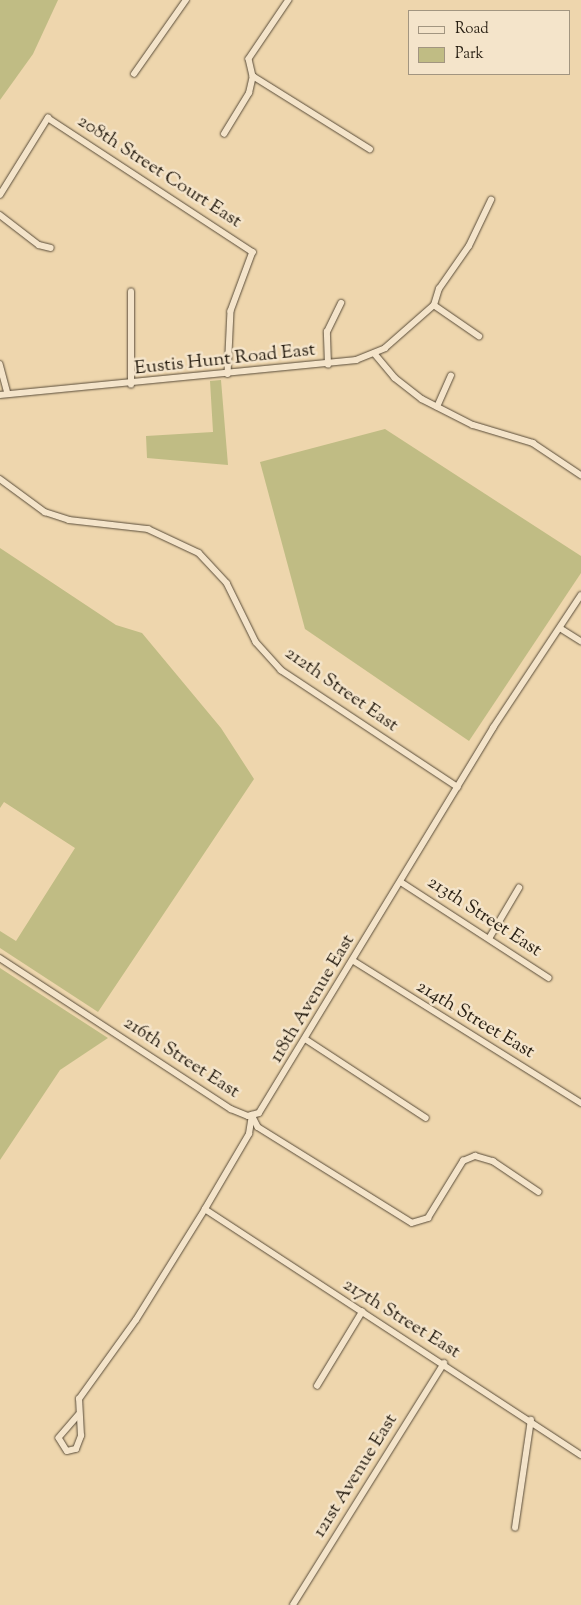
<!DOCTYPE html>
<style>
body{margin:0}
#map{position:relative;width:581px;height:1605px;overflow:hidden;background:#eed6ad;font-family:"Sorts Mill Goudy",serif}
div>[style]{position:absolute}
.green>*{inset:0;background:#c0bc84}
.roads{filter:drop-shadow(0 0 1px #594c39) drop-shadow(0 0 1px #594c39)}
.street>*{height:5.5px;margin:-2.75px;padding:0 2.75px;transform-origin:2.75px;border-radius:2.75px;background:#f4e4ca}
span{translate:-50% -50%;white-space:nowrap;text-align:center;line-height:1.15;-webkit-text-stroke:5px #f4e4ca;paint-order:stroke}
.street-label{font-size:19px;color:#271e12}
.legend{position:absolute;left:408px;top:10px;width:162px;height:65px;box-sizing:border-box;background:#f4e4ca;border:1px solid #a29580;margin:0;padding:6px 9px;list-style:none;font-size:15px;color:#271e12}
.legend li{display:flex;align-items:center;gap:10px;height:25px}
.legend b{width:25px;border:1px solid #a29580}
</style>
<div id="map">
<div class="green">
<div style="clip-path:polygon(0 0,58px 0,33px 54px,0 100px)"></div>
<div style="clip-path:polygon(221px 380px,228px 465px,147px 458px,146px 436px,213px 432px,210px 381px)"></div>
<div style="clip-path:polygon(385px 429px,581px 556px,581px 573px,469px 741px,305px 629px,260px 462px)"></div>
<div style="clip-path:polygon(0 548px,116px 625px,142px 633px,221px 728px,254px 779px,98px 1012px,0 948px,0 931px,16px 941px,75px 848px,4px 802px,0 808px)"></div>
<div style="clip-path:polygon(0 968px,108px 1038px,60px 1070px,0 1160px)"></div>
</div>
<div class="roads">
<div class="street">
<div style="left:289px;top:0;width:71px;rotate:124.1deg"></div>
<div style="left:249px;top:59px;width:17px;rotate:77deg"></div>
<div style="left:253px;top:76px;width:138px;rotate:32deg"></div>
<div style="left:134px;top:74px;width:90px;rotate:-54.9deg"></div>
<div style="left:224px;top:134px;width:48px;rotate:-58.6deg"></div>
<div style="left:249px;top:93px;width:17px;rotate:-77deg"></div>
<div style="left:0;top:195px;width:91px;rotate:-58.1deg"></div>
<div style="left:48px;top:118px;width:245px;rotate:33.2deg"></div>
<div style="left:253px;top:252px;width:63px;rotate:110.4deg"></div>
<div style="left:231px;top:311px;width:63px;rotate:92.7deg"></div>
<div style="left:0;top:215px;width:49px;rotate:37.6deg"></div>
<div style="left:39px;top:245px;width:12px;rotate:14deg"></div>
<div style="left:434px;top:305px;width:17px;rotate:-73deg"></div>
<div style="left:439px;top:289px;width:52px;rotate:-55.1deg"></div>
<div style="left:469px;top:246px;width:51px;rotate:-64.4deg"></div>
<div style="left:434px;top:305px;width:55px;rotate:34.6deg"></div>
<div style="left:375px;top:354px;width:31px;rotate:50deg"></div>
<div style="left:395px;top:378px;width:34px;rotate:38deg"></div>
<div style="left:422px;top:399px;width:57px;rotate:27deg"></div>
<div style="left:473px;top:425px;width:63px;rotate:16.7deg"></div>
<div style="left:533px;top:443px;width:58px;rotate:33.7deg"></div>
<div style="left:0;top:364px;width:31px;rotate:75deg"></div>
<div style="left:328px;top:365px;width:33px;rotate:-92deg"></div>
<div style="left:327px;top:332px;width:32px;rotate:-64deg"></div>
<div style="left:131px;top:385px;width:93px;rotate:-90deg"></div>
<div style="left:0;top:395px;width:358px;rotate:-5.6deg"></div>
<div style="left:356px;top:360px;width:31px;rotate:-22deg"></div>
<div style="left:385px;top:348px;width:65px;rotate:-41.3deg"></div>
<div style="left:437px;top:407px;width:34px;rotate:-66deg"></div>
<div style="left:0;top:479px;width:56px;rotate:36.3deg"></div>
<div style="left:45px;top:512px;width:25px;rotate:18deg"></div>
<div style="left:69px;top:520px;width:80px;rotate:6.5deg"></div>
<div style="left:148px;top:529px;width:56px;rotate:25.2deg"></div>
<div style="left:199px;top:553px;width:41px;rotate:47deg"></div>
<div style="left:227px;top:583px;width:66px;rotate:63.8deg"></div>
<div style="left:256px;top:642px;width:38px;rotate:48deg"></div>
<div style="left:281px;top:670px;width:212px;rotate:33.5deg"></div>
<div style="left:560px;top:628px;width:25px;rotate:32deg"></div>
<div style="left:401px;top:882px;width:176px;rotate:33deg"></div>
<div style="left:490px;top:937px;width:57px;rotate:-59.4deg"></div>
<div style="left:0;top:958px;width:276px;rotate:33.2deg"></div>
<div style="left:231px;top:1109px;width:18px;rotate:22deg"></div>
<div style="left:248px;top:1116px;width:11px;rotate:-15deg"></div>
<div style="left:259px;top:1113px;width:451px;rotate:-58.7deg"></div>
<div style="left:493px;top:728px;width:159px;rotate:-56.5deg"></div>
<div style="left:354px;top:961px;width:268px;rotate:32deg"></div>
<div style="left:307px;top:1040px;width:142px;rotate:33.2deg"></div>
<div style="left:253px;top:1117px;width:11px;rotate:63deg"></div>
<div style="left:258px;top:1127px;width:181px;rotate:31.9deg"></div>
<div style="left:412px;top:1223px;width:17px;rotate:-17deg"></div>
<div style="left:428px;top:1218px;width:67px;rotate:-58.4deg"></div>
<div style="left:463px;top:1161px;width:13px;rotate:-23deg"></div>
<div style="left:475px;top:1156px;width:19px;rotate:16deg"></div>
<div style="left:493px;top:1161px;width:55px;rotate:34deg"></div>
<div style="left:205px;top:1209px;width:449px;rotate:33.2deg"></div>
<div style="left:317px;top:1386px;width:87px;rotate:-58.7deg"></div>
<div style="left:79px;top:1415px;width:30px;rotate:131deg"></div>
<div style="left:59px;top:1438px;width:15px;rotate:58deg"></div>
<div style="left:67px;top:1451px;width:9px;rotate:-13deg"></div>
<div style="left:76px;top:1449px;width:14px;rotate:-69deg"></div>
<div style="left:81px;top:1436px;width:37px;rotate:-93deg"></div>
<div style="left:79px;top:1399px;width:97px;rotate:-54.2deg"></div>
<div style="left:136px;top:1320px;width:131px;rotate:-58.1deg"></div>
<div style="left:205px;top:1209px;width:87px;rotate:-59.6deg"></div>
<div style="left:249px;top:1134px;width:19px;rotate:-81deg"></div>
<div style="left:515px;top:1528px;width:109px;rotate:-81.6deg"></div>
<div style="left:293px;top:1605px;width:285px;rotate:-58deg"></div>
</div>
</div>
<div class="street-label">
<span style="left:159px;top:172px;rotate:33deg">208th Street Court East</span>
<span style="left:225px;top:360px;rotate:-6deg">Eustis Hunt Road East</span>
<span style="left:341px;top:690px;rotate:35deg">212th Street East</span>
<span style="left:484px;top:917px;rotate:33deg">213th Street East</span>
<span style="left:313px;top:999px;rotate:-59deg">118th Avenue East</span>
<span style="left:475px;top:1020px;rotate:31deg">214th Street East</span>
<span style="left:181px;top:1058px;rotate:33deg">216th Street East</span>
<span style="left:401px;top:1319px;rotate:32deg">217th Street East</span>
<span style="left:356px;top:1476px;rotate:-58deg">121st Avenue East</span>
</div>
<ul class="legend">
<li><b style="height:6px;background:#f4e4ca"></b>Road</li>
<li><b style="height:14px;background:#c0bc84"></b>Park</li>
</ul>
</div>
